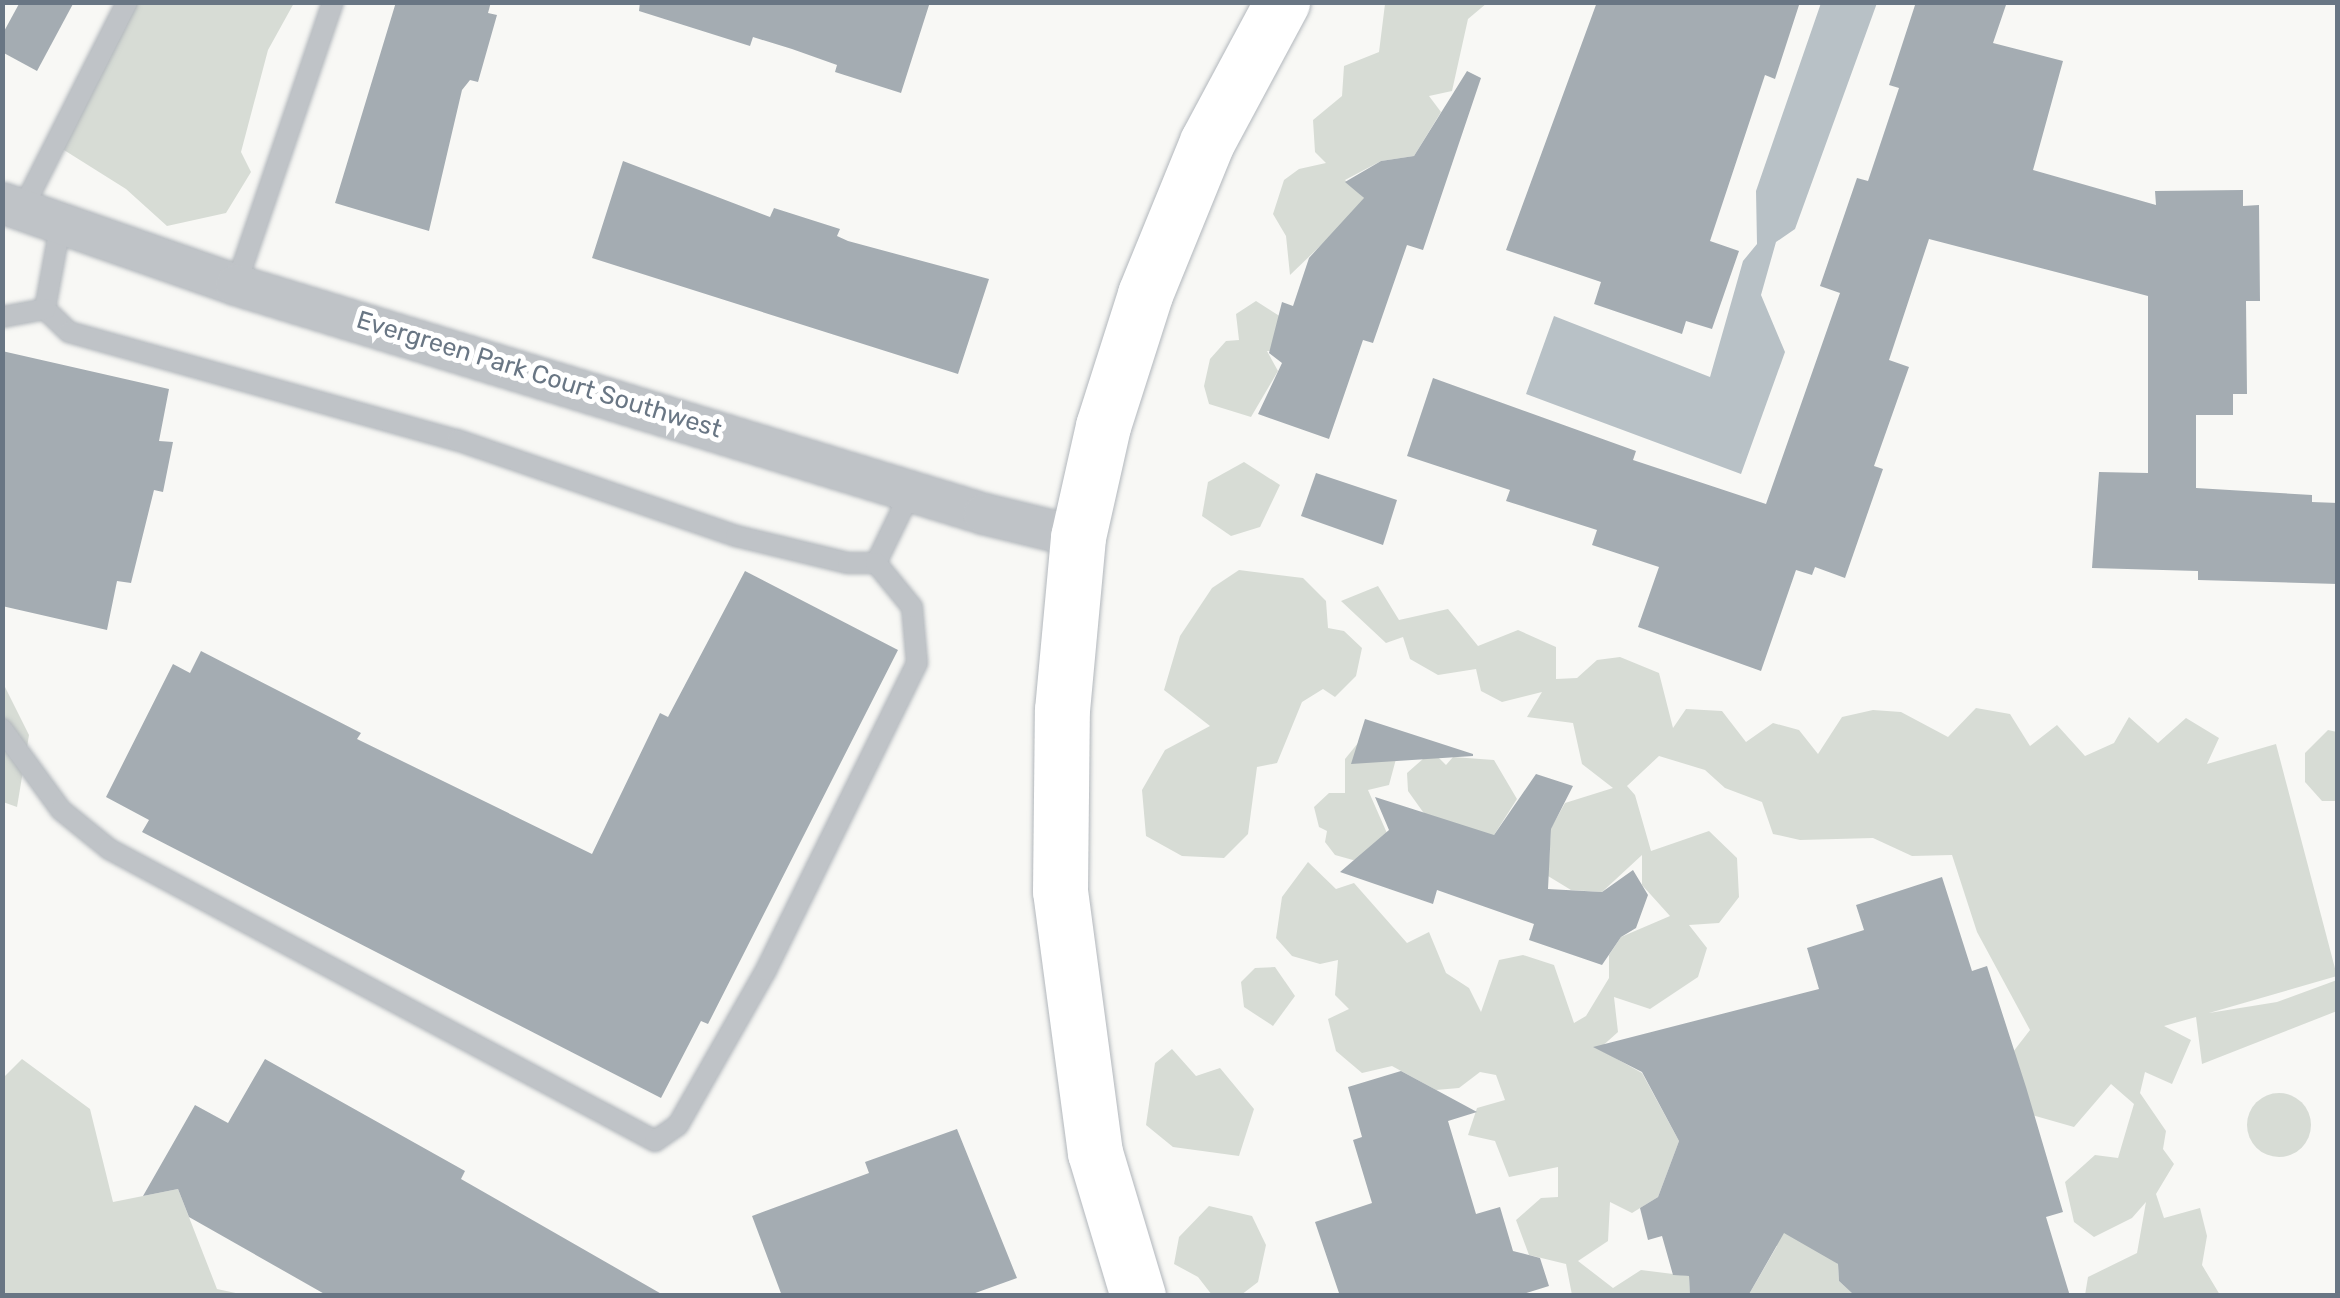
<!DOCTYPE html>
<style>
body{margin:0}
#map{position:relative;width:2340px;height:1298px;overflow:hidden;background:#f8f8f5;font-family:Rubik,sans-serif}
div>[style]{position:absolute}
.green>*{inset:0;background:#d7dcd5}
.round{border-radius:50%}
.water>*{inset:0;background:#b8c1c6}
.building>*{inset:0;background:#a4acb2}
.roads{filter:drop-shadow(0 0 2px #b2b7bc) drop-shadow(0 0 2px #b2b7bc)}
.lane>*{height:20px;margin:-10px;padding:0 10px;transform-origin:10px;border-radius:10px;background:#bfc3c7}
.street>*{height:40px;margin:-20px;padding:0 20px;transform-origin:20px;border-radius:20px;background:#bfc3c7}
.secondary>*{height:55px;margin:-27.5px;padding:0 27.5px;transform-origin:27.5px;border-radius:27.5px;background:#fff}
span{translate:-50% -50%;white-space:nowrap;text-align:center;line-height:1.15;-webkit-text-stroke:10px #fff;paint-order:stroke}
.street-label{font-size:25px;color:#697684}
.frame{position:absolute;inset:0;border:5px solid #697684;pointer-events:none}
</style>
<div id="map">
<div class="green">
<div style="clip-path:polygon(131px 3px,294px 3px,268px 50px,241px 152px,251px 172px,226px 213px,167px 226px,126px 189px,56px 145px)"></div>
<div style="clip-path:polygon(1487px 3px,1468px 19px,1452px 91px,1429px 96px,1441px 112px,1414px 156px,1381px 161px,1345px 180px,1367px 201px,1290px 275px,1286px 236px,1273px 214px,1284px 180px,1299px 169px,1326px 163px,1315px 152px,1313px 120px,1342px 96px,1344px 66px,1379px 52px,1385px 4px)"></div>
<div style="clip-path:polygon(1256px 301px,1281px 317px,1279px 351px,1267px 351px,1278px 371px,1251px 417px,1209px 404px,1204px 386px,1210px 359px,1226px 341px,1239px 340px,1236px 314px)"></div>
<div style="clip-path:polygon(1244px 462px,1280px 485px,1260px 527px,1231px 536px,1202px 516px,1208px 482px)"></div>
<div style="clip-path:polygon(1239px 570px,1303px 578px,1326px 601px,1328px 628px,1344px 631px,1362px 648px,1356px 676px,1335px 697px,1323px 689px,1302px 702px,1277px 763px,1257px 767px,1248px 834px,1224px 858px,1182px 856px,1146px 836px,1142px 790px,1165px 750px,1210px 726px,1164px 690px,1180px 636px,1212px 588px)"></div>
<div style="clip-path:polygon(1378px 586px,1399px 620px,1448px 609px,1478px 646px,1518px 630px,1556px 647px,1556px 679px,1577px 678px,1597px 660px,1620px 657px,1659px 673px,1673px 728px,1686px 709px,1722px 711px,1746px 742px,1773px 723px,1799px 730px,1818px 754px,1842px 717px,1873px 710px,1901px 712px,1948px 737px,1976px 708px,2010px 714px,2030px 746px,2057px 725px,2085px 756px,2114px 743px,2129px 717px,2158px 743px,2186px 718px,2219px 738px,2207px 764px,2276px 744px,2337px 976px,2209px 1013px,2277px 1002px,2337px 980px,2337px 1011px,2202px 1064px,2196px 1017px,2164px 1026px,2191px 1040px,2172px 1084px,2145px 1072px,2140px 1093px,2166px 1131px,2163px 1149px,2174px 1164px,2156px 1194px,2164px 1218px,2200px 1208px,2207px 1236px,2202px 1265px,2220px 1295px,2085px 1295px,2088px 1277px,2137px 1253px,2146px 1202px,2132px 1218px,2094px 1237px,2074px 1222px,2065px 1182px,2095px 1155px,2118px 1158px,2134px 1104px,2111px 1084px,2074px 1127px,2025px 1113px,2006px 1061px,2030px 1030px,1977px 932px,1952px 855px,1912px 856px,1873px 838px,1800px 840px,1773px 834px,1762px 802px,1725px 788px,1705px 770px,1659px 756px,1627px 786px,1635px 795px,1651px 851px,1709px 831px,1737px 858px,1739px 897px,1719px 923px,1689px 925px,1707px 948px,1698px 977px,1650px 1009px,1614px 997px,1618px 1032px,1599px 1049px,1642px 1073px,1679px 1141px,1658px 1197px,1632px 1213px,1610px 1202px,1608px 1241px,1578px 1261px,1613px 1288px,1641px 1270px,1689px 1276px,1690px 1295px,1572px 1295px,1566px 1264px,1529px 1255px,1516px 1220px,1541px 1198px,1558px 1197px,1558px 1167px,1509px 1177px,1495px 1141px,1468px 1135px,1477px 1108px,1505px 1100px,1496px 1075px,1480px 1072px,1459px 1088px,1436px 1090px,1392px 1066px,1362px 1073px,1336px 1051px,1328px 1019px,1349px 1009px,1335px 995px,1338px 960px,1320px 964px,1292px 956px,1276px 938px,1282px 897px,1308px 862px,1336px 889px,1354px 883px,1407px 943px,1429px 932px,1446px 973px,1469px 988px,1481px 1012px,1499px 960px,1523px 955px,1554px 965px,1574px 1023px,1586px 1016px,1609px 978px,1609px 955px,1621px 937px,1670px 916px,1642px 885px,1642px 855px,1602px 892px,1571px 890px,1548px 876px,1551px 828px,1565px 803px,1613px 788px,1582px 764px,1573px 723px,1527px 717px,1542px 692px,1502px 702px,1481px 691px,1476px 669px,1438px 675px,1410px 659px,1403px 637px,1386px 643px,1341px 601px)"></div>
<div style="clip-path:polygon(2px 681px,29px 735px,17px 807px,3px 802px)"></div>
<div style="clip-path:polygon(2328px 730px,2337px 732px,2337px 801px,2322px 801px,2305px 782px,2305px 753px)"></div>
<div style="clip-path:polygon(1358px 743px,1396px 759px,1389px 785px,1368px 790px,1390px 840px,1375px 858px,1353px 860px,1335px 855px,1325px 842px,1327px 831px,1319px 827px,1314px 807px,1329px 793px,1345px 793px,1345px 759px)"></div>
<div style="clip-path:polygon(1432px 751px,1446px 765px,1453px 757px,1494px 760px,1517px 799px,1494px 835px,1444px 834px,1423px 812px,1408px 791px,1407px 773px)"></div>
<div style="clip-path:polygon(1275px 967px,1295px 996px,1273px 1026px,1244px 1007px,1241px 982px,1255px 968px)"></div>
<div style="clip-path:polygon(1172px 1049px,1196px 1076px,1220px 1068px,1254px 1109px,1239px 1156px,1173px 1147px,1146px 1125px,1155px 1063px)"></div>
<div style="clip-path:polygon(22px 1059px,90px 1109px,113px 1202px,178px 1189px,217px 1289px,245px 1295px,3px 1296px,3px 1078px)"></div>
<div class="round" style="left:2247px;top:1093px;width:64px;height:64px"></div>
<div style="clip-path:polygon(1209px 1206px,1252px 1216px,1266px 1245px,1258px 1282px,1241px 1295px,1212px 1295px,1198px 1277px,1174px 1264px,1179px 1237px)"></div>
<div style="clip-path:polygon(1768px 1210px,1838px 1264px,1839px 1281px,1855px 1296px,1748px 1296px,1777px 1246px,1759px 1232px)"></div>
</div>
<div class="water">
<div style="clip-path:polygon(1821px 3px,1877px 3px,1795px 229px,1776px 242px,1761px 295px,1785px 352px,1741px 474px,1526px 394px,1554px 316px,1710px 377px,1743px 261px,1757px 244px,1756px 191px)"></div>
</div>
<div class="building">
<div style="clip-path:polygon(20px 2px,74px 2px,37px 71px,2px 52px,2px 35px)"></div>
<div style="clip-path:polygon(396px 2px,491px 2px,488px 13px,497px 15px,478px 82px,470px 80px,462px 90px,429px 231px,335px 203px)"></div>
<div style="clip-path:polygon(640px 2px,930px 2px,901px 93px,835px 72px,837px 65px,792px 49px,753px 37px,750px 46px,639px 11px)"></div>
<div style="clip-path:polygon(1597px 2px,1800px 2px,1775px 79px,1765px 75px,1710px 241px,1739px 251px,1712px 329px,1686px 321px,1682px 334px,1594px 304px,1601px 282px,1506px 250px)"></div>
<div style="clip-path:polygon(1916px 2px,2007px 2px,1993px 43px,2063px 61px,2033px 170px,2156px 205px,2155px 191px,2243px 190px,2243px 206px,2259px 205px,2260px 301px,2246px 301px,2247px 394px,2233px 394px,2233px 415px,2196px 415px,2196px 488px,2312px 495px,2312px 502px,2338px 503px,2338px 584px,2198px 580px,2198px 571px,2092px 568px,2099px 472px,2148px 473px,2148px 296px,1929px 239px,1889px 360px,1909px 367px,1874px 466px,1883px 469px,1845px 578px,1815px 567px,1812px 575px,1796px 570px,1761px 671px,1638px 627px,1659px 567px,1592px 545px,1597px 530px,1506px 501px,1510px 490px,1407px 456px,1433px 378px,1636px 451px,1633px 460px,1766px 504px,1840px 293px,1820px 286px,1857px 178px,1868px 181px,1899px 88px,1889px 85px)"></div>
<div style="clip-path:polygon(1467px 71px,1481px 78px,1423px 250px,1407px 245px,1373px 343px,1363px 340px,1329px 439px,1258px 414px,1282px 363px,1269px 353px,1282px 302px,1293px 306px,1309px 258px,1364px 198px,1345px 182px,1381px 161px,1414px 156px)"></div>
<div style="clip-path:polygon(623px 161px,770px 217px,774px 208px,840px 229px,837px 236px,848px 241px,989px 279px,958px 374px,592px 258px)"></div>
<div style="clip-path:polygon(2px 351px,169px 389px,159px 441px,173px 442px,163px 492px,154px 490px,131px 583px,117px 581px,107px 630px,2px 606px)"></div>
<div style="clip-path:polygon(1316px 473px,1397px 500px,1383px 545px,1301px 516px)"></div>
<div style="clip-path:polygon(745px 571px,898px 650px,708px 1024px,701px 1021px,661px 1098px,142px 832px,149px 820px,106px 797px,173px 664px,190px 673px,201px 651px,361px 733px,357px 739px,592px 854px,660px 713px,668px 717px)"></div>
<div style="clip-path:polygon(1365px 719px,1473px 754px,1473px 756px,1351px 764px)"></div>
<div style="clip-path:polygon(1536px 774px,1573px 786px,1551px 829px,1548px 889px,1602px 892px,1633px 870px,1648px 895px,1636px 928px,1621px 937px,1602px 965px,1529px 940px,1534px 924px,1437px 890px,1433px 904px,1340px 872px,1389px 830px,1375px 797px,1494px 835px)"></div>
<div style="clip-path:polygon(1942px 877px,1972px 971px,1987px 966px,2026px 1087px,2063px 1212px,2046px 1217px,2070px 1296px,1855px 1296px,1839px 1281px,1838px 1264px,1784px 1233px,1748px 1296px,1690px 1296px,1689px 1276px,1673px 1275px,1662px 1236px,1648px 1240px,1640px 1208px,1658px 1197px,1679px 1141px,1642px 1072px,1593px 1047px,1819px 989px,1807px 948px,1864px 930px,1856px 905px)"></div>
<div style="clip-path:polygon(265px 1059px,465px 1171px,461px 1179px,665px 1296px,328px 1296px,189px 1217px,178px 1189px,143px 1196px,195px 1105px,228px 1123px)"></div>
<div style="clip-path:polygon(1401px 1071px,1477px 1112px,1448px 1121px,1476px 1214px,1500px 1207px,1513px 1251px,1540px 1258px,1549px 1286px,1517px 1296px,1340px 1296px,1315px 1222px,1372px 1203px,1353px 1140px,1362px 1137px,1348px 1087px)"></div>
<div style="clip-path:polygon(957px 1129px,1017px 1278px,967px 1296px,782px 1296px,752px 1216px,869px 1173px,865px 1162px)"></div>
</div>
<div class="roads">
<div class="lane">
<div style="left:21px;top:212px;width:235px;rotate:-63.2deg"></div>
<div style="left:60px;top:227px;width:83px;rotate:100.4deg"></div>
<div style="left:45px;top:309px;width:33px;rotate:44deg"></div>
<div style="left:69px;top:332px;width:403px;rotate:15.6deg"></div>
<div style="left:457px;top:440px;width:295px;rotate:19deg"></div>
<div style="left:736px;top:536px;width:115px;rotate:13.6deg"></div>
<div style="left:848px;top:563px;width:28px"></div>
<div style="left:876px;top:563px;width:80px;rotate:-64.1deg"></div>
<div style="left:236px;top:285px;width:299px;rotate:-71.1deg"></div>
<div style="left:2px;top:317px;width:44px;rotate:-10.5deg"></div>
<div style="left:2px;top:729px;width:100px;rotate:53.9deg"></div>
<div style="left:61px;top:810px;width:62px;rotate:39.1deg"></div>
<div style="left:109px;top:849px;width:619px;rotate:28.14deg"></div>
<div style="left:655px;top:1141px;width:28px;rotate:-35deg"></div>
<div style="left:678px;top:1125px;width:178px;rotate:-60.4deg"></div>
<div style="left:766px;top:970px;width:342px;rotate:-63.8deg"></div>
<div style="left:917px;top:663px;width:56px;rotate:-95.1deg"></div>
<div style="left:912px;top:607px;width:57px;rotate:-129.3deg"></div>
</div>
<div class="street">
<div style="left:2px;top:203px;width:248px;rotate:19.3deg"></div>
<div style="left:236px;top:285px;width:782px;rotate:17.02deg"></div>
<div style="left:984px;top:514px;width:97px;rotate:13.7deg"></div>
</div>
<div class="secondary">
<div style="left:1138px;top:1296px;width:149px;rotate:-106.7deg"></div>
<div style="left:1095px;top:1153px;width:264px;rotate:-97.6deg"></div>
<div style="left:1060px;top:891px;width:181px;rotate:-89.4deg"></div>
<div style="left:1062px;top:710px;width:174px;rotate:-84.7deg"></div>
<div style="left:1078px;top:537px;width:114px;rotate:-77.3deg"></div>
<div style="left:1103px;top:426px;width:139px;rotate:-72.3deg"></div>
<div style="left:1145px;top:294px;width:164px;rotate:-67.8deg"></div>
<div style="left:1207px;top:142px;width:159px;rotate:-61.8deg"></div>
</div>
</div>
<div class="street-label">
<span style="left:539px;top:375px;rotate:17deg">Evergreen Park Court Southwest</span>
</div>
<div class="frame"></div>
</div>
